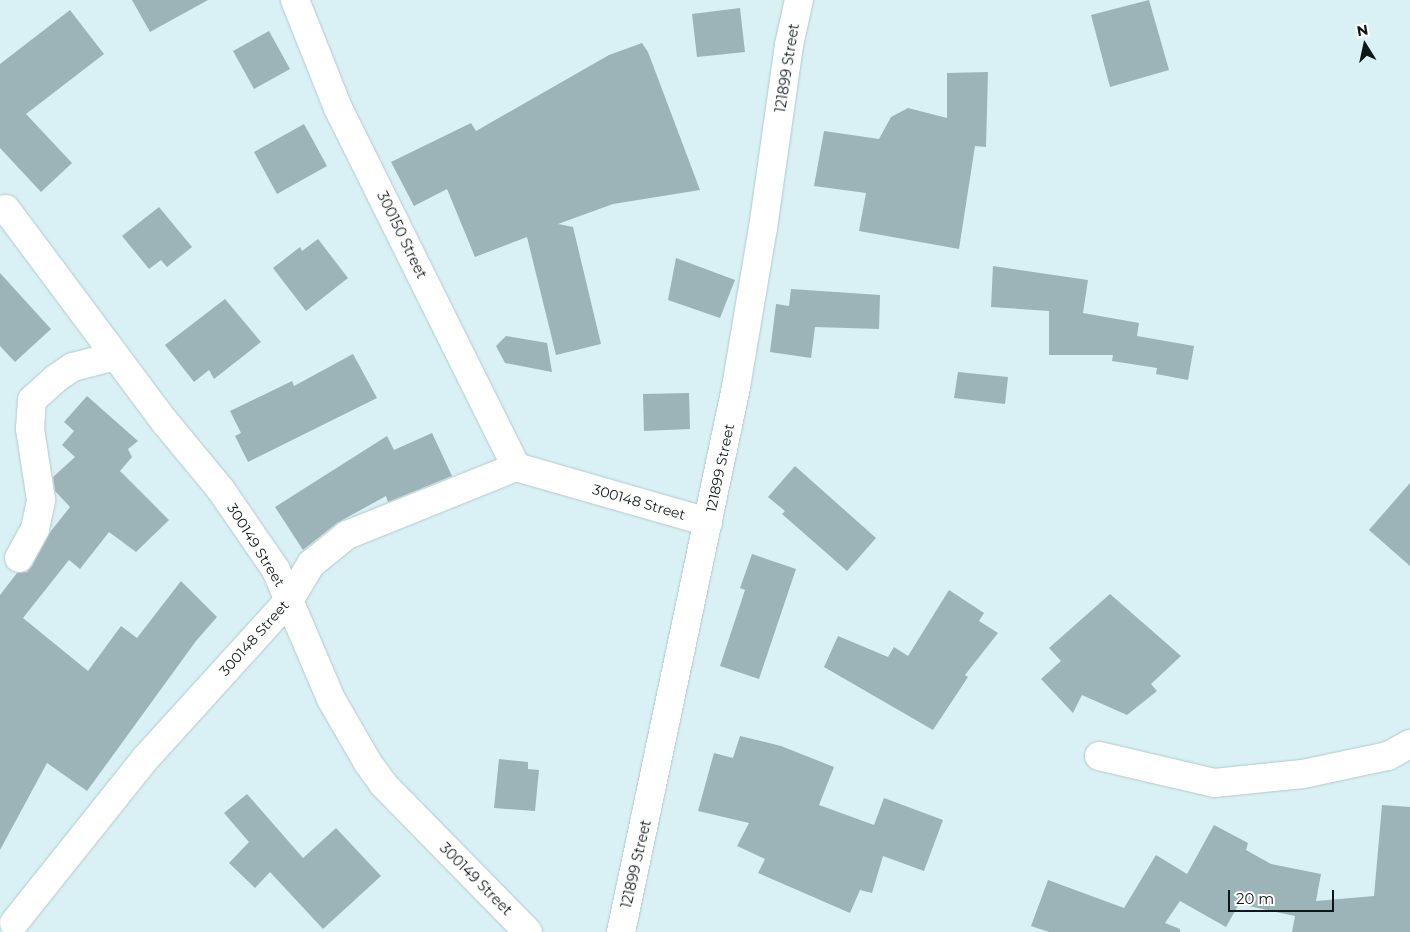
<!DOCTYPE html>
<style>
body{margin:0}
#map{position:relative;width:1410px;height:932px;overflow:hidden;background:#d9f1f5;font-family:Montserrat,sans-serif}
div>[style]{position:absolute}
.building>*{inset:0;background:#9cb3b7}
.roads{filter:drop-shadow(0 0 1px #b2c9cd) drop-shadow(0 0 1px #b2c9cd)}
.minor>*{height:28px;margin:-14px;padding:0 14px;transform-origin:14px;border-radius:14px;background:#fff}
span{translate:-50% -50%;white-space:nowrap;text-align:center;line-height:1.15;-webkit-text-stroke:4.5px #fff;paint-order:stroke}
.street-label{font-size:14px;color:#0e1718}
.north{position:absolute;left:1340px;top:20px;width:50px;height:50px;-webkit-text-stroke:4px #fff;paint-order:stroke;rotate:350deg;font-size:14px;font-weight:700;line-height:20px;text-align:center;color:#0e1718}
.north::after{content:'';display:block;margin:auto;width:18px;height:22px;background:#0e1718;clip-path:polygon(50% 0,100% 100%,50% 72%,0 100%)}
.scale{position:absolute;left:1228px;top:890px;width:106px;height:22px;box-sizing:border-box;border:2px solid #0e1718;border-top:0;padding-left:6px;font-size:15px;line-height:18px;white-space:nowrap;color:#0e1718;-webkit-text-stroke:4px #fff;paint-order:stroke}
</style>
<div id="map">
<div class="building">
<div style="clip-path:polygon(132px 0,208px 0,150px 32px)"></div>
<div style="clip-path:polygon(1149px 0,1169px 70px,1110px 87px,1091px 15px)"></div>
<div style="clip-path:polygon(740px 8px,745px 52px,697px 57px,692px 14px)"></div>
<div style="clip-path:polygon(70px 10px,104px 54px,26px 114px,72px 163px,41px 192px,0 148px,0 64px)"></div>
<div style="clip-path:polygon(269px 31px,290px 69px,254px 89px,233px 51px)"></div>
<div style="clip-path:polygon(642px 43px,648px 52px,700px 190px,613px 204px,558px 224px,573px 227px,601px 344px,556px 355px,527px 237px,475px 257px,447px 189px,414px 206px,391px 162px,471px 123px,476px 131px,609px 55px)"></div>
<div style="clip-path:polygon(988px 72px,986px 147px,975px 146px,959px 249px,859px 231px,866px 193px,814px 186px,824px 131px,879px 139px,891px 117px,908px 108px,947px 118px,947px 73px)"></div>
<div style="clip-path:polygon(304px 124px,327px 166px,277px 194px,254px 152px)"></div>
<div style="clip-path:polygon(159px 207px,192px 247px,167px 267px,161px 260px,149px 269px,122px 236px)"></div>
<div style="clip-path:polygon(318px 239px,348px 278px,306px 311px,273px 268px,300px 247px,302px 251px)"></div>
<div style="clip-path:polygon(676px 258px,735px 280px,720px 318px,668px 300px)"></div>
<div style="clip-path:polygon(993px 266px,1088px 280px,1083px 313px,1139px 323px,1137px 336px,1194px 346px,1188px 380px,1156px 374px,1157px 368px,1112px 361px,1113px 355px,1049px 355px,1049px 311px,991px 307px)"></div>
<div style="clip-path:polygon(0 273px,51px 329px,15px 362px,0 346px)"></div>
<div style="clip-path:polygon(791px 289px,880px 295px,879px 329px,815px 327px,811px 358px,770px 352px,776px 304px,789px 306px)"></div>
<div style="clip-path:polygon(225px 299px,261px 342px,214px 379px,209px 370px,194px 382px,165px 345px)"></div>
<div style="clip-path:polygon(506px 336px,547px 343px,552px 372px,505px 363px,496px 346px)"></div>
<div style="clip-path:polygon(353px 354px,377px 398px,248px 462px,235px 436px,241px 433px,230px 411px,292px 381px,294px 386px)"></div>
<div style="clip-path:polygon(958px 372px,1008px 377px,1005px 404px,954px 398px)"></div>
<div style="clip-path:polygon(689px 393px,690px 429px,644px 431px,643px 394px)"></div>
<div style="clip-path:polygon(87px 396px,138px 441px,128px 449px,132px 457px,120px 471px,169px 520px,136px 552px,109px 532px,80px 569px,69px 560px,23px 618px,88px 671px,121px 626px,137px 638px,181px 581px,217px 617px,196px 641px,87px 791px,47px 763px,0 850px,0 595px,17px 573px,27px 572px,32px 566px,51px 531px,70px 507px,55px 491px,53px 477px,75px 457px,62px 445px,74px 431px,64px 422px)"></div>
<div style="clip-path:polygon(432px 433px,452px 476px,388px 502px,386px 496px,337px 523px,303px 550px,275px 507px,387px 436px,394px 450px)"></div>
<div style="clip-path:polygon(795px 466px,876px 538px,847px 571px,782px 514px,785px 511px,768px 497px)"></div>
<div style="clip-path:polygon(1410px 483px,1410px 566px,1369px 530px)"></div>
<div style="clip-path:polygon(752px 554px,796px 569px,759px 679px,720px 666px,745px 590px,740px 588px)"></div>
<div style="clip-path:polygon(949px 590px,984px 613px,979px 621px,998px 633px,965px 675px,968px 677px,933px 730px,824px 667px,838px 636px,888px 657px,894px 647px,908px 656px)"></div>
<div style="clip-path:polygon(1110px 594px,1181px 656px,1151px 684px,1157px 691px,1127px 715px,1082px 695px,1073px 713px,1041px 679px,1061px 661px,1049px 648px)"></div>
<div style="clip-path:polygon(740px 736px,781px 746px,834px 767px,819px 805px,874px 825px,884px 798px,943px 820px,924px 871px,883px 856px,872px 893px,860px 890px,850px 913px,758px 873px,765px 859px,737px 846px,749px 823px,698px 811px,714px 753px,733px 758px)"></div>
<div style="clip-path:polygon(499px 759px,528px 762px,528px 769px,539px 770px,535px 811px,494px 808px)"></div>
<div style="clip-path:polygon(247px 794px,303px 858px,336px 828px,381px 876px,323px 929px,270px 872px,255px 888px,229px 863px,249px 842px,224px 813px)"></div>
<div style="clip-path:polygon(1382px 805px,1410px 807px,1410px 932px,1292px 932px,1295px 916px,1239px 904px,1226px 927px,1180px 901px,1165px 923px,1180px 929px,1180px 932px,1049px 932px,1031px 926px,1048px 880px,1124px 908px,1156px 855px,1187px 874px,1214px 825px,1248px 843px,1246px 850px,1271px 864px,1321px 874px,1316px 901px,1374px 896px)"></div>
</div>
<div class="roads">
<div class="minor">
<div style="left:295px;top:0;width:116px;rotate:68.3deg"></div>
<div style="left:338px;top:108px;width:401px;rotate:63.6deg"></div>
<div style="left:6px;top:209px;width:266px;rotate:53.3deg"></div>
<div style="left:165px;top:422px;width:88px;rotate:50.5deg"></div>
<div style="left:221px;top:490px;width:97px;rotate:55.5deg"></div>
<div style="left:276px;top:570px;width:140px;rotate:66.9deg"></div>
<div style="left:331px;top:699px;width:74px;rotate:60deg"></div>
<div style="left:368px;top:763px;width:26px;rotate:54deg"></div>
<div style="left:383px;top:784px;width:207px;rotate:45.6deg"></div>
<div style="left:19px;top:558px;width:33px;rotate:-61deg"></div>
<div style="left:35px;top:529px;width:30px;rotate:-78deg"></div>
<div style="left:41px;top:500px;width:72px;rotate:-98.8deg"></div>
<div style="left:30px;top:429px;width:29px;rotate:-86deg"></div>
<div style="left:32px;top:400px;width:31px;rotate:-42deg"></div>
<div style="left:55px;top:379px;width:22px;rotate:-34deg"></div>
<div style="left:73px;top:367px;width:43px;rotate:-14.7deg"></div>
<div style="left:1099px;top:756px;width:118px;rotate:13.2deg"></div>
<div style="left:1214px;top:783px;width:89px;rotate:-5.8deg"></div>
<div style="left:1303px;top:774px;width:87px;rotate:-12deg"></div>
<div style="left:1388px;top:756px;width:25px;rotate:-29deg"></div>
<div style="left:14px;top:923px;width:210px;rotate:-51.4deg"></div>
<div style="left:145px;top:759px;width:216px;rotate:-47.8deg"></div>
<div style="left:290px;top:599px;width:41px;rotate:-59deg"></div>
<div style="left:311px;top:564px;width:46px;rotate:-38.9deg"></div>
<div style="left:347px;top:535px;width:182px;rotate:-21.9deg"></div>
<div style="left:516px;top:467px;width:200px;rotate:16deg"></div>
<div style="left:621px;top:932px;width:557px;rotate:-78.08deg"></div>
<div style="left:736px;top:387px;width:161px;rotate:-80.4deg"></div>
<div style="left:763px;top:228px;width:185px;rotate:-81.9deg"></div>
<div style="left:789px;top:45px;width:46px;rotate:-77.5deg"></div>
</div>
</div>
<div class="street-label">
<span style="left:787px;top:68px;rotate:-81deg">121899 Street</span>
<span style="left:402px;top:235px;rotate:64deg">300150 Street</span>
<span style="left:720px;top:468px;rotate:-78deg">121899 Street</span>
<span style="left:639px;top:502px;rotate:16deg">300148 Street</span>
<span style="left:256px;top:545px;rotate:58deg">300149 Street</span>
<span style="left:254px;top:638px;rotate:-48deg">300148 Street</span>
<span style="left:636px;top:864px;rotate:-77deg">121899 Street</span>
<span style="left:476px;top:879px;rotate:45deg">300149 Street</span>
</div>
<div class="north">N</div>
<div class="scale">20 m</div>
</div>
